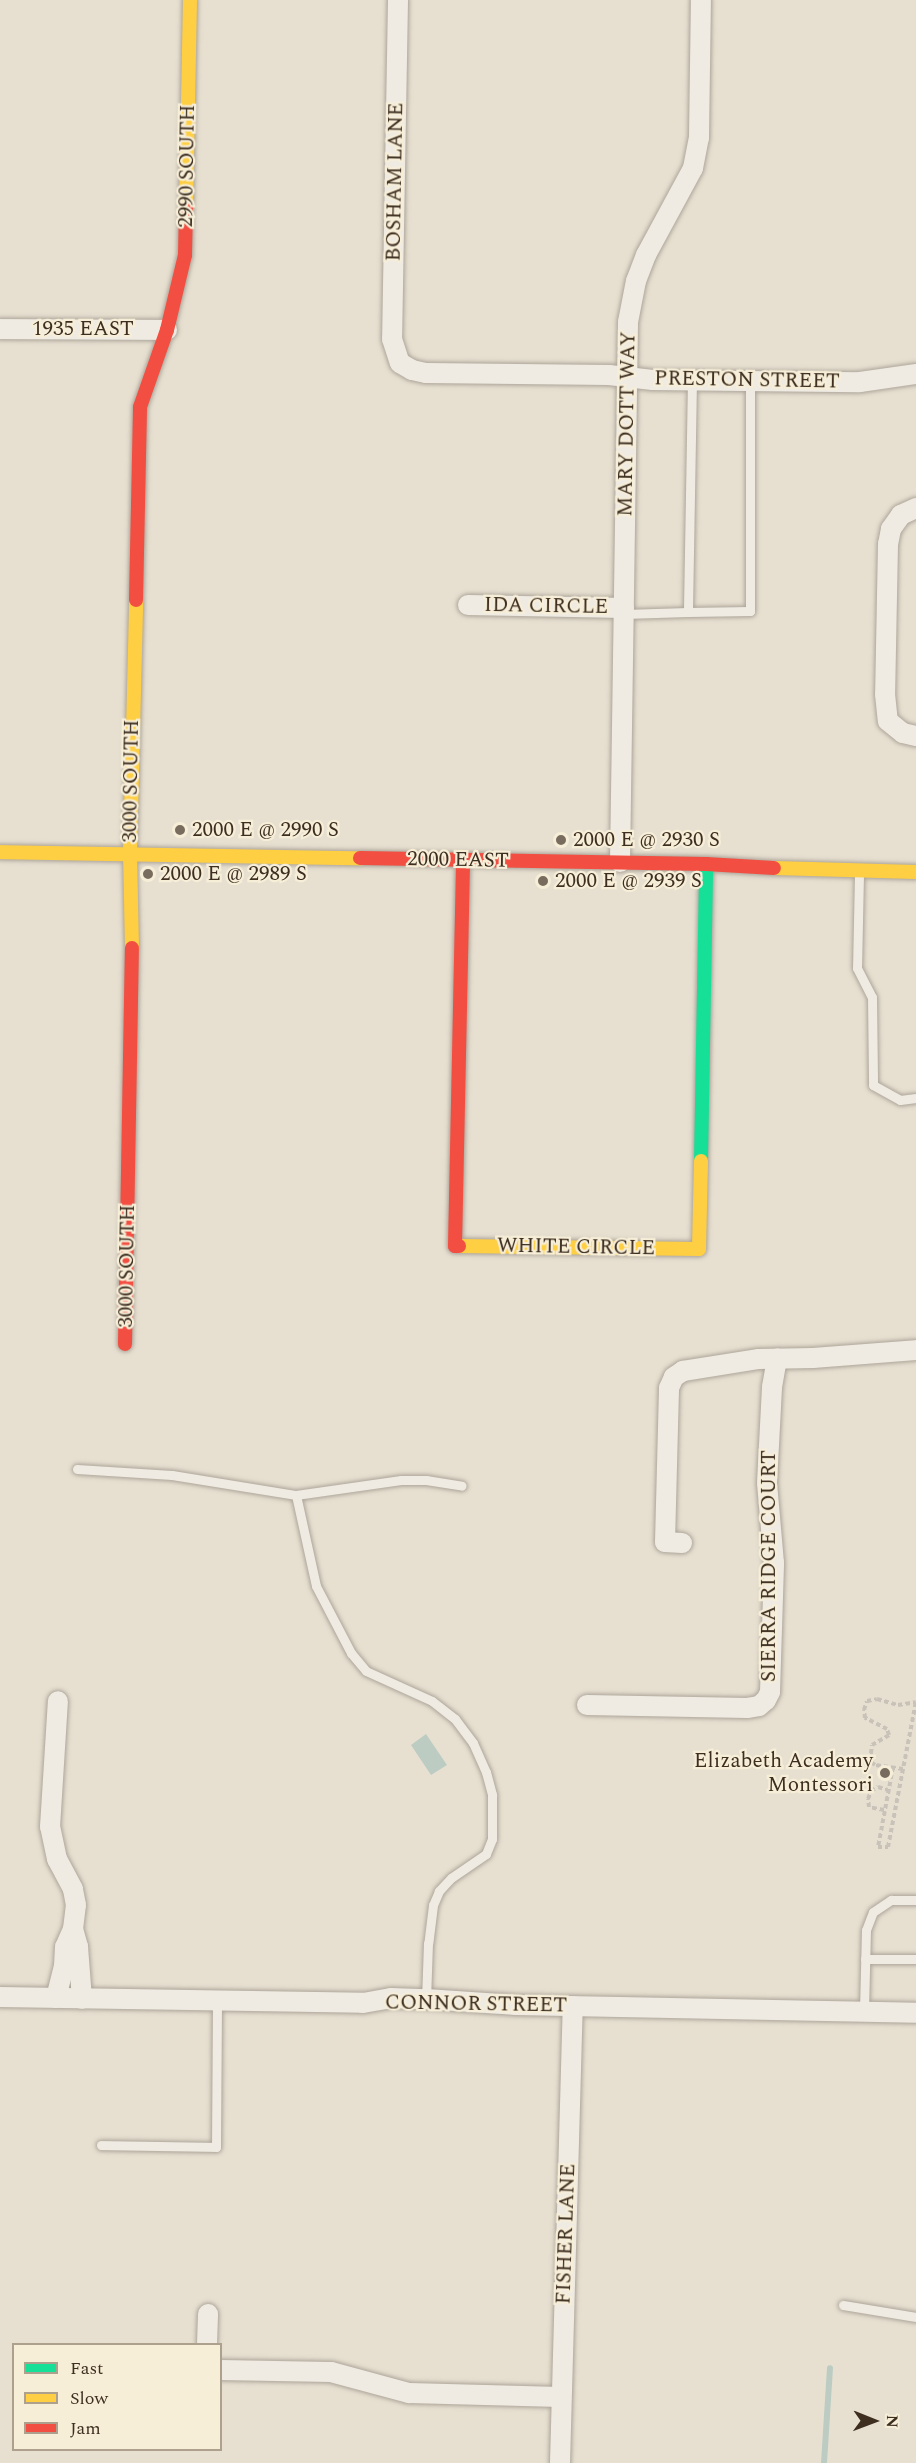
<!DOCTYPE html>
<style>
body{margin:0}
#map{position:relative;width:916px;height:2463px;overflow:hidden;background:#e7e0d1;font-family:Spectral,serif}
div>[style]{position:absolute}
.water>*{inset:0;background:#bcccc2}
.stream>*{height:6px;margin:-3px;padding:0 3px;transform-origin:3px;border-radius:3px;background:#bcccc2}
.path>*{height:4px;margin-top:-2px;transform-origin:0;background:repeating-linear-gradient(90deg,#c8c2b9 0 4.5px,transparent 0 7.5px)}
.roads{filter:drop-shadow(0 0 2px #ada599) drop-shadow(0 0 2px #ada599)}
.lane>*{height:9px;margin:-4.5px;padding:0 4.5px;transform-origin:4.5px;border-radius:4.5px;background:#efebe3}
.street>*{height:20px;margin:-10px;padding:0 10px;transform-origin:10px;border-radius:10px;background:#efebe3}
.fast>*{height:14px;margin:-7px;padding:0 7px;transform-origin:7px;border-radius:7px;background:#16e098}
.slow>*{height:14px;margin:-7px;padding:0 7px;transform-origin:7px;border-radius:7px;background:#ffcf43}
.jam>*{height:14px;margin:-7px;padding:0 7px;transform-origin:7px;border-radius:7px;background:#f24e42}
.dots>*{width:16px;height:16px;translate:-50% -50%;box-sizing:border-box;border:3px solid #f7eed8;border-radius:50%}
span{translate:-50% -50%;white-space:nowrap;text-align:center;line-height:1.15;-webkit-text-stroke:4.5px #f7eed8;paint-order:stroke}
.street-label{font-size:21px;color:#3d2e20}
.poi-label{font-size:21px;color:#3d2e20}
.left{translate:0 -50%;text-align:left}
.right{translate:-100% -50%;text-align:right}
.legend{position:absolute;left:12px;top:2343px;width:210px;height:108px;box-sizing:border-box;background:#f7eed8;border:2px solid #ada18e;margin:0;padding:8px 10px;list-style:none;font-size:18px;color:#3d2e20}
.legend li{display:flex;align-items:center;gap:12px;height:30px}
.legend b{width:30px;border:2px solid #ada18e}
.north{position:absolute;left:844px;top:2391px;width:60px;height:60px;-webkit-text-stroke:4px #f7eed8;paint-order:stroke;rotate:91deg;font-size:16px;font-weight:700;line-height:24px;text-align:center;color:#3d2e20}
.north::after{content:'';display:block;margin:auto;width:21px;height:27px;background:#3d2e20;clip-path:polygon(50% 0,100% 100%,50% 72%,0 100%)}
</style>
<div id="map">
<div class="water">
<div style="clip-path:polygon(426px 1734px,447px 1765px,431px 1775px,411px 1745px)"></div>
</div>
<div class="stream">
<div style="left:824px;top:2463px;width:95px;rotate:-86.4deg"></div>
</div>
<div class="path">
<div style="left:893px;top:1767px;width:81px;rotate:100.6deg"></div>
<div style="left:878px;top:1847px;width:10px"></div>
<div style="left:888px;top:1847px;width:148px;rotate:-79.1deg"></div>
<div style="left:903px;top:1769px;width:28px;rotate:-172deg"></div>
<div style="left:875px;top:1765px;width:6px;rotate:-141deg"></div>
<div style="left:870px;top:1761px;width:16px;rotate:-83deg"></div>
<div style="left:872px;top:1745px;width:20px;rotate:-30deg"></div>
<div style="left:889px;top:1735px;width:6px;rotate:-108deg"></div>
<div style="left:887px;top:1729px;width:25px;rotate:-153deg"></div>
<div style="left:865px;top:1718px;width:8px;rotate:-97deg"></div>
<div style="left:864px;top:1710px;width:9px;rotate:-72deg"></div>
<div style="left:867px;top:1701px;width:10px;rotate:-11deg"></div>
<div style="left:877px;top:1699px;width:22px;rotate:16deg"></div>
<div style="left:898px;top:1705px;width:18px;rotate:-9deg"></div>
<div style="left:884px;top:1810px;width:15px;rotate:-169deg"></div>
<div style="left:869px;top:1807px;width:8px;rotate:-97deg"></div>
<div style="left:868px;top:1799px;width:9px;rotate:-69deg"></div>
<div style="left:871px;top:1791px;width:8px;rotate:-30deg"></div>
<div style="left:878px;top:1787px;width:10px;rotate:17deg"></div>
</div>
<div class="roads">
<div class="lane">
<div style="left:692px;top:380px;width:232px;rotate:91deg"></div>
<div style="left:688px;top:612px;width:62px;rotate:-0.9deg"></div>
<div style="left:750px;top:611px;width:230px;rotate:-90deg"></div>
<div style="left:624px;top:614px;width:64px;rotate:-1.8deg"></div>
<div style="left:859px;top:874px;width:94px;rotate:91.2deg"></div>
<div style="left:857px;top:968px;width:33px;rotate:63deg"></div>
<div style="left:872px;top:997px;width:88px;rotate:89.3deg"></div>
<div style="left:873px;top:1085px;width:31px;rotate:29deg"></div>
<div style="left:900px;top:1100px;width:16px;rotate:-7deg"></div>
<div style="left:77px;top:1469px;width:95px;rotate:3.6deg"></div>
<div style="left:172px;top:1475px;width:126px;rotate:9.2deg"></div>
<div style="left:296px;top:1495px;width:106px;rotate:-8.1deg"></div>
<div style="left:401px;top:1480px;width:25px"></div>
<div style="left:426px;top:1480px;width:36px;rotate:9deg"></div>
<div style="left:296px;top:1495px;width:93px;rotate:77.6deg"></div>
<div style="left:316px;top:1586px;width:76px;rotate:62.4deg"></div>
<div style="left:351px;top:1653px;width:23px;rotate:50deg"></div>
<div style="left:366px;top:1671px;width:72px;rotate:24.4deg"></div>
<div style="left:432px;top:1701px;width:29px;rotate:38deg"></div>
<div style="left:455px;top:1719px;width:30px;rotate:53deg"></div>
<div style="left:473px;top:1743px;width:32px;rotate:66deg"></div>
<div style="left:486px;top:1772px;width:24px;rotate:75deg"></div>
<div style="left:492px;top:1795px;width:44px;rotate:90deg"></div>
<div style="left:492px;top:1839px;width:16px;rotate:112deg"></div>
<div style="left:486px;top:1854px;width:42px;rotate:145.6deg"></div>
<div style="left:451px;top:1878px;width:18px;rotate:133deg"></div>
<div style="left:439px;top:1891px;width:15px;rotate:113deg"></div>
<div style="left:433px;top:1905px;width:38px;rotate:97deg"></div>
<div style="left:428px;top:1943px;width:56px;rotate:92deg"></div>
<div style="left:865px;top:1959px;width:51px"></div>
<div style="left:864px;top:2011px;width:81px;rotate:-88.6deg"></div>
<div style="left:866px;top:1930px;width:19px;rotate:-69deg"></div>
<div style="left:873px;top:1912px;width:22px;rotate:-34deg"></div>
<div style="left:891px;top:1900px;width:25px"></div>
<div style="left:101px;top:2145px;width:115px;rotate:1deg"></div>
<div style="left:216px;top:2147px;width:146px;rotate:-89.6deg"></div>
<div style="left:843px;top:2305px;width:74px;rotate:9.3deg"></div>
</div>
<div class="street">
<div style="left:398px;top:0;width:339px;rotate:91deg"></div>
<div style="left:392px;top:339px;width:25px;rotate:72deg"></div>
<div style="left:400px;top:363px;width:14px;rotate:30deg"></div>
<div style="left:412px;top:370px;width:14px;rotate:12deg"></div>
<div style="left:426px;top:373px;width:183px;rotate:0.6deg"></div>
<div style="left:609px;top:375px;width:44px;rotate:6.5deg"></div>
<div style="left:653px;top:380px;width:207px;rotate:0.6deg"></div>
<div style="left:860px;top:382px;width:57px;rotate:-8.1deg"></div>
<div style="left:0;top:329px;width:167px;rotate:0.3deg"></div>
<div style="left:916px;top:508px;width:17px;rotate:155deg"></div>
<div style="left:901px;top:515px;width:17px;rotate:126deg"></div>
<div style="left:891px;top:529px;width:15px;rotate:101deg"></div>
<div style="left:888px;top:544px;width:150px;rotate:91.1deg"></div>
<div style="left:885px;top:694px;width:27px;rotate:84deg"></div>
<div style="left:888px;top:721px;width:19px;rotate:39deg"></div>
<div style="left:903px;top:733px;width:13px;rotate:13deg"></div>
<div style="left:468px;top:605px;width:156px;rotate:1.1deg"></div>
<div style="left:620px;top:862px;width:540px;rotate:-89.15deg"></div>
<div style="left:628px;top:322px;width:42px;rotate:-79deg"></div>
<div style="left:636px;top:281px;width:28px;rotate:-69deg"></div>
<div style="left:646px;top:255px;width:99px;rotate:-61.6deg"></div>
<div style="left:693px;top:168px;width:31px;rotate:-79deg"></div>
<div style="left:699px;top:138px;width:138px;rotate:-89.2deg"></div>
<div style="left:682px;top:1543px;width:17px;rotate:-177deg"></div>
<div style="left:665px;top:1542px;width:154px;rotate:-88.5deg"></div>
<div style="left:669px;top:1388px;width:12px;rotate:-66deg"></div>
<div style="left:674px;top:1377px;width:11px;rotate:-34deg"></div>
<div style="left:683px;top:1371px;width:77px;rotate:-9deg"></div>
<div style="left:759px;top:1359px;width:54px;rotate:-1.1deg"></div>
<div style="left:813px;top:1358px;width:103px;rotate:-4.4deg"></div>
<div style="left:587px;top:1705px;width:160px;rotate:1.1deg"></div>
<div style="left:747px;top:1708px;width:12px;rotate:-9deg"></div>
<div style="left:759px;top:1706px;width:9px;rotate:-41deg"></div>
<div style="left:766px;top:1700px;width:9px;rotate:-63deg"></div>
<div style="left:770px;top:1692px;width:129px;rotate:-88.2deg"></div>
<div style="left:774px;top:1563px;width:80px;rotate:-95deg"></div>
<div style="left:767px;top:1483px;width:96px;rotate:-87deg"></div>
<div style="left:772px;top:1387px;width:29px;rotate:-80deg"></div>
<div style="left:73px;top:1929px;width:19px;rotate:74deg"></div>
<div style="left:78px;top:1947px;width:52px;rotate:85.6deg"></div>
<div style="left:0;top:1997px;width:363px;rotate:0.9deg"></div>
<div style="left:363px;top:2003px;width:28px;rotate:-10deg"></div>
<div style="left:391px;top:1998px;width:35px;rotate:2deg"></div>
<div style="left:426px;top:1999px;width:90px;rotate:3.8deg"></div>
<div style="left:516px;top:2005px;width:400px;rotate:1.1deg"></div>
<div style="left:56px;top:1998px;width:33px;rotate:-76deg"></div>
<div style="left:64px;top:1966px;width:19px;rotate:-87deg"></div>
<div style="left:65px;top:1947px;width:20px;rotate:-66deg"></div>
<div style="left:73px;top:1929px;width:24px;rotate:-83deg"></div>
<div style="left:76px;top:1905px;width:16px;rotate:-101deg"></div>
<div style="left:73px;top:1889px;width:34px;rotate:-118deg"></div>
<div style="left:57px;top:1859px;width:33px;rotate:-102deg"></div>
<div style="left:50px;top:1827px;width:126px;rotate:-86.4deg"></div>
<div style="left:207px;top:2344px;width:30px;rotate:-88deg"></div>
<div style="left:220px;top:2370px;width:111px;rotate:1deg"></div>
<div style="left:331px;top:2372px;width:81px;rotate:15.1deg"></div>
<div style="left:409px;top:2393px;width:152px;rotate:1.5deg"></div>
<div style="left:560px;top:2463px;width:457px;rotate:-88.4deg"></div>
</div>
<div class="fast">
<div style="left:701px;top:1161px;width:297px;rotate:-89deg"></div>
</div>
<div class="slow">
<div style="left:186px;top:208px;width:208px;rotate:-88.9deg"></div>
<div style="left:0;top:852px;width:360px;rotate:1deg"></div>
<div style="left:774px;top:868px;width:142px;rotate:1.6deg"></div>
<div style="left:132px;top:948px;width:94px;rotate:-91.2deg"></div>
<div style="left:130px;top:854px;width:254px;rotate:-88.6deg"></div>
<div style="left:459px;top:1246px;width:240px;rotate:0.7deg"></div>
<div style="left:699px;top:1249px;width:88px;rotate:-88.7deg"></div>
</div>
<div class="jam">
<div style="left:136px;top:600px;width:193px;rotate:-88.8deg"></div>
<div style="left:140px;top:407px;width:82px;rotate:-70.7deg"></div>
<div style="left:167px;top:330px;width:77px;rotate:-76.5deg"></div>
<div style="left:185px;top:255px;width:47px;rotate:-88.8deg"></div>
<div style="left:360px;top:858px;width:346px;rotate:1deg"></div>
<div style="left:706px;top:864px;width:68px;rotate:3.4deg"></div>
<div style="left:459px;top:1246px;width:4px;rotate:180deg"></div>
<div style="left:455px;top:1246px;width:386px;rotate:-88.8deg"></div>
<div style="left:125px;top:1344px;width:396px;rotate:-89deg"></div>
</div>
</div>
<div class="dots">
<div style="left:180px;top:830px;background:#786c5e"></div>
<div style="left:561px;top:840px;background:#786c5e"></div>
<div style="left:148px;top:874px;background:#786c5e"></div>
<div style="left:543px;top:881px;background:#786c5e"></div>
<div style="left:885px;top:1773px;background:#786c5e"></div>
</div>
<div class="street-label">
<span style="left:187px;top:166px;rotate:-89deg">2990 SOUTH</span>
<span style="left:395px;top:182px;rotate:-89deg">BOSHAM LANE</span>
<span style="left:83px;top:329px">1935 EAST</span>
<span style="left:747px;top:380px;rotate:1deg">PRESTON STREET</span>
<span style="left:627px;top:424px;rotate:-89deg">MARY DOTT WAY</span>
<span style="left:546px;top:606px;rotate:1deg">IDA CIRCLE</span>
<span style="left:131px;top:781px;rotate:-89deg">3000 SOUTH</span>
<span style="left:458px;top:860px;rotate:1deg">2000 EAST</span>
<span style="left:576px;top:1247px;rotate:1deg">WHITE CIRCLE</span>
<span style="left:127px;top:1266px;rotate:-89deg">3000 SOUTH</span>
<span style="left:769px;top:1566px;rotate:-90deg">SIERRA RIDGE COURT</span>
<span style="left:476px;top:2004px;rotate:1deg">CONNOR STREET</span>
<span style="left:566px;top:2234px;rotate:-88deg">FISHER LANE</span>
</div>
<div class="poi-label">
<span class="left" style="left:192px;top:830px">2000 E @ 2990 S</span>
<span class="left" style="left:573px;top:840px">2000 E @ 2930 S</span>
<span class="left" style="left:160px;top:874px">2000 E @ 2989 S</span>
<span class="left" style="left:555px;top:881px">2000 E @ 2939 S</span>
<span class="right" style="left:873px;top:1773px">Elizabeth Academy<br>Montessori</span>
</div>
<ul class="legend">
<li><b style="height:8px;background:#16e098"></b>Fast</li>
<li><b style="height:8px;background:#ffcf43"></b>Slow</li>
<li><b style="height:8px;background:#f24e42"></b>Jam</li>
</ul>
<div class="north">N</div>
</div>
